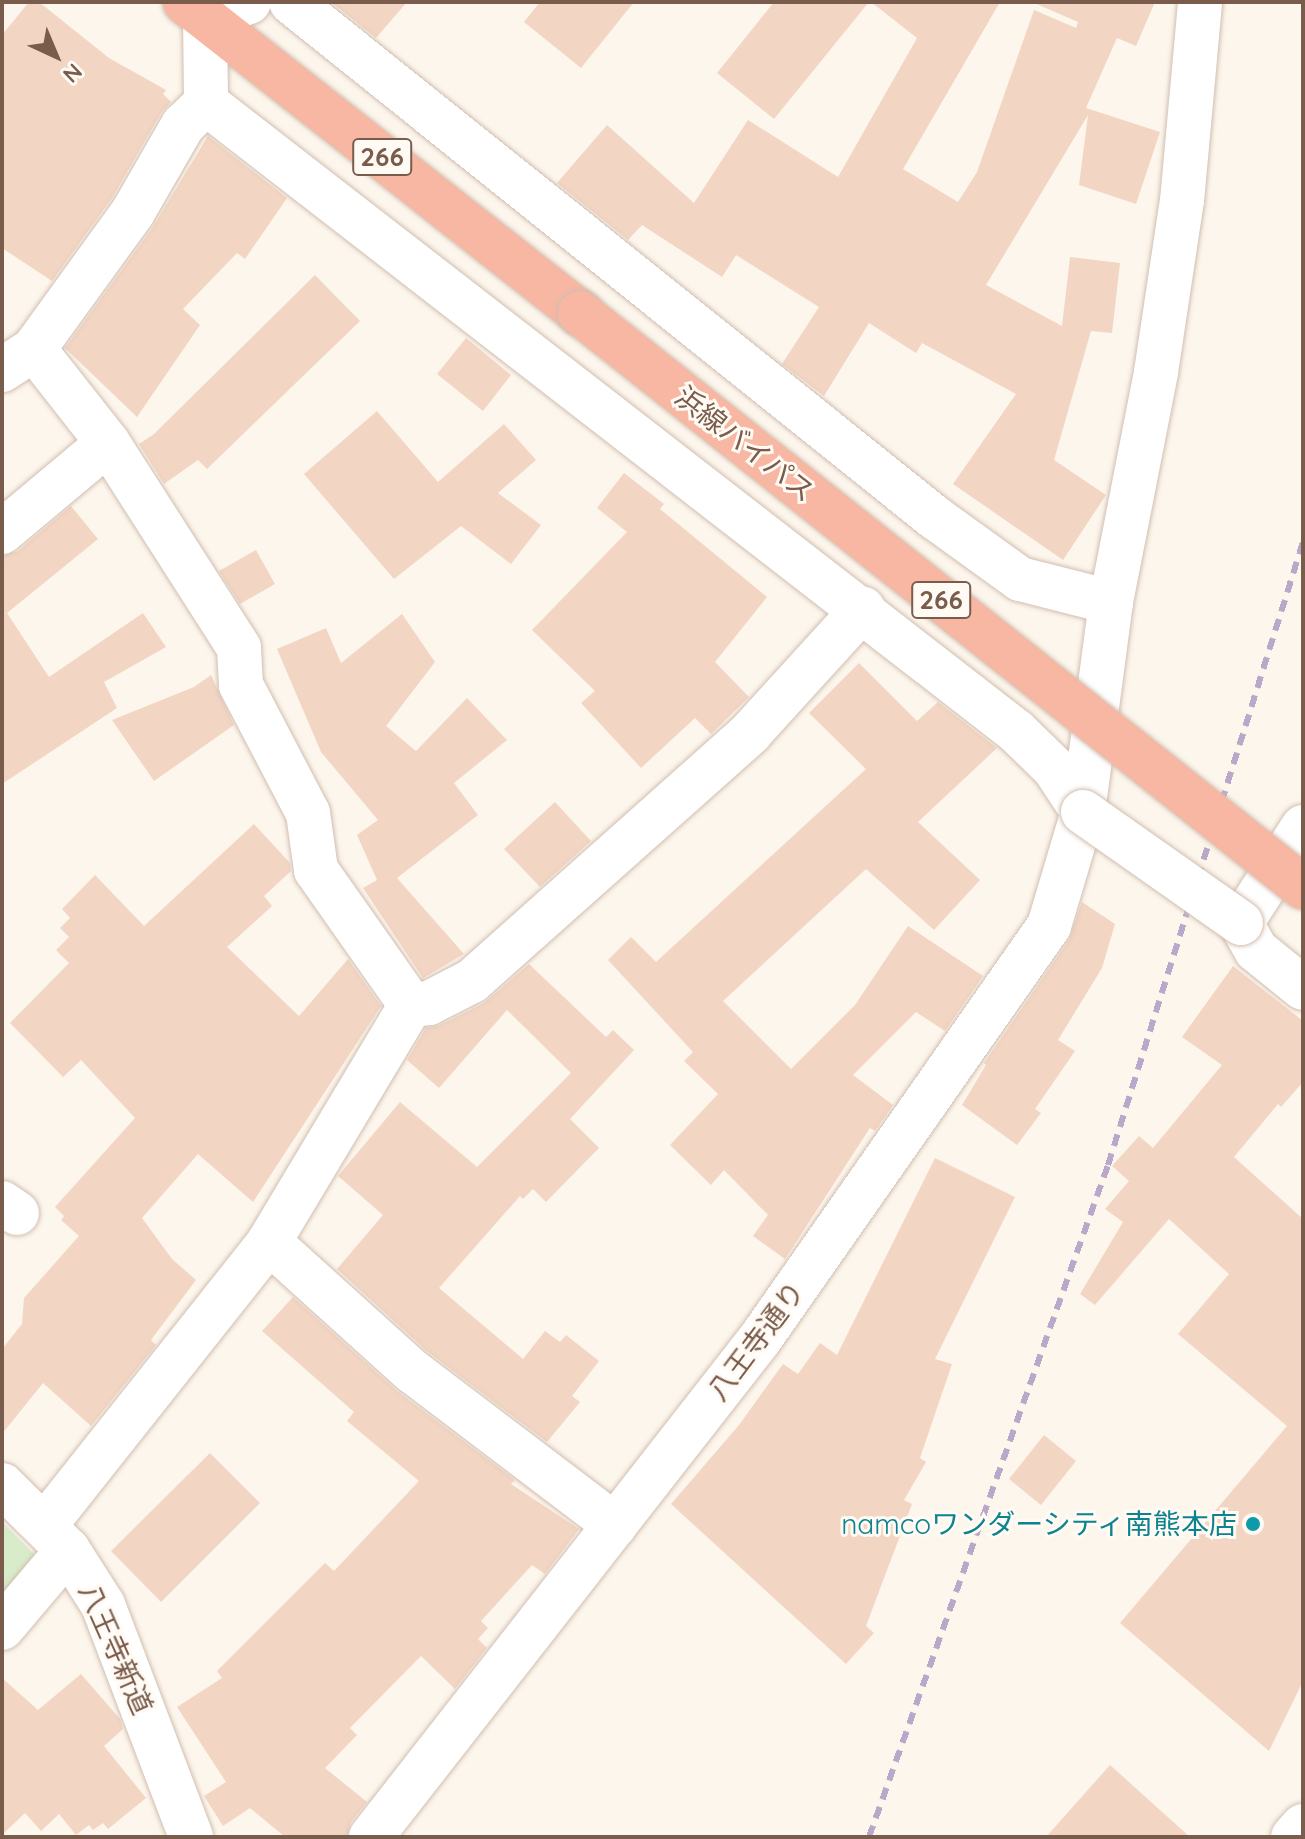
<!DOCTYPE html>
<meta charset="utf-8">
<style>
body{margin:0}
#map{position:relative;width:1305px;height:1839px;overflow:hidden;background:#fdf6ec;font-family:Quicksand,"Noto Sans JP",sans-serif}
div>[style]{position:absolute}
.green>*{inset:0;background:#d8ecc9}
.building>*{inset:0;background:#f3d5c3}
.roads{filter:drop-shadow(0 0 2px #d1beb0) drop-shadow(0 0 2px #d1beb0)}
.minor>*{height:44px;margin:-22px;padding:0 22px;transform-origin:22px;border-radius:22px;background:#fff}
.highway>*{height:44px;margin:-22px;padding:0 22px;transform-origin:22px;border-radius:22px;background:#f7b7a3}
.rail>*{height:6px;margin-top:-3px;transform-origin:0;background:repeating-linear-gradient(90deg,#b9a8c9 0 12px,transparent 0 20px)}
.bridges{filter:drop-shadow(0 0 2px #d1beb0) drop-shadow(0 0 2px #d1beb0)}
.minor-bridge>*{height:44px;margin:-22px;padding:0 22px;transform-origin:22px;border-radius:22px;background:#fff}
.highway-bridge>*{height:44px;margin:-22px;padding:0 22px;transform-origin:22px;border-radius:22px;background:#f7b7a3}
.dots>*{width:22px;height:22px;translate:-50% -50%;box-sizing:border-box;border:4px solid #fffaf3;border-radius:50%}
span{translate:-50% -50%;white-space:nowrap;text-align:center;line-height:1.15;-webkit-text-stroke:6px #fffaf3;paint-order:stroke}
.shield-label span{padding:2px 6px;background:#fffaf3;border:2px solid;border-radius:6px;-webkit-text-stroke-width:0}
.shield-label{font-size:26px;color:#7a5c4d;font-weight:700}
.street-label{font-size:28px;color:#7a5c4d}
.culture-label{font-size:28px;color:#0d838f}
.right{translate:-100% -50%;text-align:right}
.frame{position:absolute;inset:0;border:4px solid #7a5c4d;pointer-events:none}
.north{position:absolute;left:16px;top:16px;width:80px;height:80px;-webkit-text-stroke:6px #fffaf3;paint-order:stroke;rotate:136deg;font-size:22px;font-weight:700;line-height:32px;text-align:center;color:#7a5c4d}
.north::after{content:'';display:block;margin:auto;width:28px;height:36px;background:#7a5c4d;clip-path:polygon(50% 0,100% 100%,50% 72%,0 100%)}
</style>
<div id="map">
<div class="green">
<div style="clip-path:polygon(2px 1522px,41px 1561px,2px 1607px)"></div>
</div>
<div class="building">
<div style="clip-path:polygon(29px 2px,39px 2px,109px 58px,166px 90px,163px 94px,171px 102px,161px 113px,112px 198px,52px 281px,2px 248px,2px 35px)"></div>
<div style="clip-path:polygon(331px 2px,407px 2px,376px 38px)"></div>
<div style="clip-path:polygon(540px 2px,634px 2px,581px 68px,524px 22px)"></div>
<div style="clip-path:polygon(774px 2px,869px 2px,774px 119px,717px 73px)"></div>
<div style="clip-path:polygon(871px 2px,1000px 2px,903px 169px,958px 202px,977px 172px,1034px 10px,1076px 28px,1078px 22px,1032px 2px,1155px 2px,1136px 46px,1117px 38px,1086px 108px,1160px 132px,1136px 204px,1079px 185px,1088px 115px,986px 285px,1062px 326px,1070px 257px,1120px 263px,1112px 333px,1091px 331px,1054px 460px,1106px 495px,1063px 560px,953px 484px,1016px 394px,922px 343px,916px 353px,869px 323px,824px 396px,782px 364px,819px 307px,736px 255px,722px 277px,642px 225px,628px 240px,557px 183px,607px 125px,694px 203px,748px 120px,838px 177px,917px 38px)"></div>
<div style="clip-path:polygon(208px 136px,287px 198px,245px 259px,237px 253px,183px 309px,200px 325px,137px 417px,65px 348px,153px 227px)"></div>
<div style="clip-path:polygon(315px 275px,360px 321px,207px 469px,198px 460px,164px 484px,139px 444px,154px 434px)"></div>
<div style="clip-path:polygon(466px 338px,511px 375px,483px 411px,437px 374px)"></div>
<div style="clip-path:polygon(377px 411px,438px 482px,504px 424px,536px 460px,498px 493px,541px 525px,511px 564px,461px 526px,394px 579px,304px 474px)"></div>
<div style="clip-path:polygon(624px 473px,664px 504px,660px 509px,767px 597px,715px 662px,749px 697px,711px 734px,695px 718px,641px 768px,581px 703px,595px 691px,532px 630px,627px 532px,597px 508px)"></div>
<div style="clip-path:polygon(71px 506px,98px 539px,7px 613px,49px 677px,143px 613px,166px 647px,104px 682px,117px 708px,2px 784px,2px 556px,18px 551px)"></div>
<div style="clip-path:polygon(256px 550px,275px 584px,240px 604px,219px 571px)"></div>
<div style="clip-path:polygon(402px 614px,435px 662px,386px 726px,416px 751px,467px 698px,507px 740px,454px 783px,478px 815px,397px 878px,464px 954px,423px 978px,363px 888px,377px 880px,357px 835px,378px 820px,321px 752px,277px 649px,326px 628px,341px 663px)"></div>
<div style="clip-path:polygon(859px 663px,917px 721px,938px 702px,997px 748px,918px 822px,980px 880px,934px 930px,866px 869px,723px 1001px,791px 1069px,855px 1005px,908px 926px,983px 976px,945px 1031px,916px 1012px,853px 1075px,893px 1105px,875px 1131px,870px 1128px,785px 1259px,753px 1236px,768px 1215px,724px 1170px,711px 1185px,670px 1145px,718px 1094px,684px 1061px,693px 1052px,608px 960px,631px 937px,656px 962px,866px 769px,809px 713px)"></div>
<div style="clip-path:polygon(211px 675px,234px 725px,154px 781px,112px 720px,194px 687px)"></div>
<div style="clip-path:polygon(555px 802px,591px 841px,540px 887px,504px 849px)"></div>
<div style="clip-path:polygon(254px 824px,290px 863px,291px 871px,264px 896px,272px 906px,227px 947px,299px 1016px,348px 959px,381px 1006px,253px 1202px,198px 1154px,142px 1218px,172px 1259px,196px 1280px,151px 1340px,156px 1345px,91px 1426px,43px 1383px,2px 1434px,2px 1349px,22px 1324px,24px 1298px,79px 1236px,61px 1220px,64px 1216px,55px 1207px,135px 1118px,81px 1060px,63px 1077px,10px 1023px,69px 963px,56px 950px,69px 937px,60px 928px,70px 918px,62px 909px,95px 875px,144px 926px)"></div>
<div style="clip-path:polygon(1082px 902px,1115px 924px,1102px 968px,1058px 1040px,1075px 1051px,1035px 1109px,1041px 1113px,1017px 1145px,962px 1105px,986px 1065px,984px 1063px,1069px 940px)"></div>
<div style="clip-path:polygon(529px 964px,606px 1037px,613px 1030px,634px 1050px,570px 1119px,599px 1148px,546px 1202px,533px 1189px,523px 1199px,520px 1196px,439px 1288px,523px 1359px,545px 1331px,560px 1342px,566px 1335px,599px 1361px,572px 1396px,580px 1402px,547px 1442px,428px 1352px,337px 1269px,383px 1215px,338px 1176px,400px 1102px,477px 1167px,571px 1073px,507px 1010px,439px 1088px,407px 1060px,426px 1028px,440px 1025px,484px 1003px)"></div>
<div style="clip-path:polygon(1233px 966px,1303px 1021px,1303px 1082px,1281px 1107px,1278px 1104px,1234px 1157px,1303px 1219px,1303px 1681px,1269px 1751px,1120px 1623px,1287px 1426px,1178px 1334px,1229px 1274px,1169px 1219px,1095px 1305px,1080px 1294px,1123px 1222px,1105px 1209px,1129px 1181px,1112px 1166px,1139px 1136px,1153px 1148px,1222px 1065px,1182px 1037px)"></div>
<div style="clip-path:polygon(935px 1158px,1015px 1197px,935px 1359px,952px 1364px,920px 1458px,926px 1462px,904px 1500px,912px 1504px,866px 1626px,874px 1633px,846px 1664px,671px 1504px,739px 1425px,783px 1364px,798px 1374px,820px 1343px,837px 1355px)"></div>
<div style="clip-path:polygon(293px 1297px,397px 1391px,515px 1480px,511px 1484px,579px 1529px,545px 1574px,532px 1565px,481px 1621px,488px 1628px,478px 1639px,487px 1648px,455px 1689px,421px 1656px,350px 1728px,357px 1735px,325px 1768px,367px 1802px,351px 1822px,347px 1837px,285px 1837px,250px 1808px,223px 1826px,204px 1796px,226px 1782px,177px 1707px,222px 1678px,217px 1671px,325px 1563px,334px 1571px,419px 1481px,347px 1421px,354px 1412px,262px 1331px)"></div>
<div style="clip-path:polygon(1044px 1435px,1076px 1461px,1041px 1505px,1009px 1479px)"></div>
<div style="clip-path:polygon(210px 1453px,260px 1503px,161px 1602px,111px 1551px)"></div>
<div style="clip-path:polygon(81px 1674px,120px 1719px,123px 1729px,104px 1746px,146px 1798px,108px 1829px,103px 1823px,93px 1830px,89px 1825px,76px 1835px,59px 1814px,41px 1831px,25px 1813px,2px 1835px,2px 1678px,38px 1710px)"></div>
<div style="clip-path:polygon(1110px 1765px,1190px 1837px,1046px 1837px)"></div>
</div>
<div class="roads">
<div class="minor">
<div style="left:249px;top:2px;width:47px;rotate:160deg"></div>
<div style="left:205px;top:18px;width:85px;rotate:89.3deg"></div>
<div style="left:206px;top:103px;width:32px;rotate:136deg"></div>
<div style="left:183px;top:125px;width:100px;rotate:119.9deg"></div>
<div style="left:133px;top:212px;width:169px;rotate:125.9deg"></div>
<div style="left:34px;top:349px;width:120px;rotate:51.8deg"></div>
<div style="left:108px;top:443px;width:243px;rotate:57.4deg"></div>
<div style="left:239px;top:648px;width:37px;rotate:87deg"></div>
<div style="left:241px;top:685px;width:144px;rotate:62.4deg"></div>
<div style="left:308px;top:813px;width:58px;rotate:82deg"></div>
<div style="left:316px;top:870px;width:165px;rotate:54.9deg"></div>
<div style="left:291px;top:2px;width:824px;rotate:38.69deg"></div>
<div style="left:934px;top:517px;width:106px;rotate:35.8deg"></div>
<div style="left:1020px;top:579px;width:94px;rotate:14.2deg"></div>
<div style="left:206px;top:103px;width:1025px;rotate:37.79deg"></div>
<div style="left:1016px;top:731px;width:53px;rotate:44.2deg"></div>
<div style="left:1054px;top:768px;width:53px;rotate:56.6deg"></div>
<div style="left:2px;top:370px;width:38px;rotate:-33deg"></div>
<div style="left:2px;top:532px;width:138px;rotate:-40deg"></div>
<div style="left:1303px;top:827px;width:114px;rotate:122.9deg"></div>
<div style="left:1241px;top:923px;width:31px;rotate:61deg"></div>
<div style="left:1256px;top:950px;width:60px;rotate:39deg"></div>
<div style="left:411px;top:1005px;width:18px;rotate:-6deg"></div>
<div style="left:429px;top:1003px;width:48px;rotate:-27.1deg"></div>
<div style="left:472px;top:981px;width:373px;rotate:-41.7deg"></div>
<div style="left:750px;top:733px;width:168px;rotate:-47.7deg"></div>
<div style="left:2px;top:1203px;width:18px;rotate:34deg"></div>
<div style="left:269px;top:1242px;width:193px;rotate:42.1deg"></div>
<div style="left:412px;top:1371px;width:255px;rotate:37.2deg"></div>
<div style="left:2px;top:1485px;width:93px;rotate:44.6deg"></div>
<div style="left:68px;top:1550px;width:65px;rotate:57.5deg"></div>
<div style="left:103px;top:1605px;width:248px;rotate:69.2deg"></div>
<div style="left:45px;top:1525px;width:361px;rotate:-51.6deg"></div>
<div style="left:269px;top:1242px;width:276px;rotate:-59.1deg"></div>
<div style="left:2px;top:1628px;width:102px;rotate:-49.8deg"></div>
<div style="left:371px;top:1837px;width:632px;rotate:-52.01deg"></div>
<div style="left:760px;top:1339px;width:504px;rotate:-55.02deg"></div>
<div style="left:1049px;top:926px;width:119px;rotate:-73.4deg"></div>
<div style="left:1083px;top:812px;width:212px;rotate:-82.4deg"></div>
<div style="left:1111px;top:602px;width:234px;rotate:-78.9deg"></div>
<div style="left:1156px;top:372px;width:173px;rotate:-81.4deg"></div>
<div style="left:1182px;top:201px;width:200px;rotate:-84.8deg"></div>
<div style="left:1293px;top:1837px;width:15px;rotate:-48deg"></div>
</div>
<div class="highway">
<div style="left:185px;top:2px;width:503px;rotate:38.21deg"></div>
</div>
</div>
<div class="rail">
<div style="left:869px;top:1837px;width:713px;rotate:-70.42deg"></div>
<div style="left:1108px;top:1165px;width:653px;rotate:-72.62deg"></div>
</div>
<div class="bridges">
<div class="minor-bridge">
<div style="left:1083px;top:812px;width:193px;rotate:35.1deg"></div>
</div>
<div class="highway-bridge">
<div style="left:580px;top:313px;width:923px;rotate:38.45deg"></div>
</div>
</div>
<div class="dots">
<div style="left:1253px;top:1524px;background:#0f9aa8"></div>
</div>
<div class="shield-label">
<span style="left:382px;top:157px">266</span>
<span style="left:941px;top:600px">266</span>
</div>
<div class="street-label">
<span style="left:745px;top:444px;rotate:38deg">浜線バイパス</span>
<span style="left:756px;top:1341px;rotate:-53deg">八王寺通り</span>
<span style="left:116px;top:1649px;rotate:66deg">八王寺新道</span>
</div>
<div class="culture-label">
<span class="right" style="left:1237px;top:1524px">namcoワンダーシティ南熊本店</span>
</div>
<div class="frame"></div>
<div class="north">N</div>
</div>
